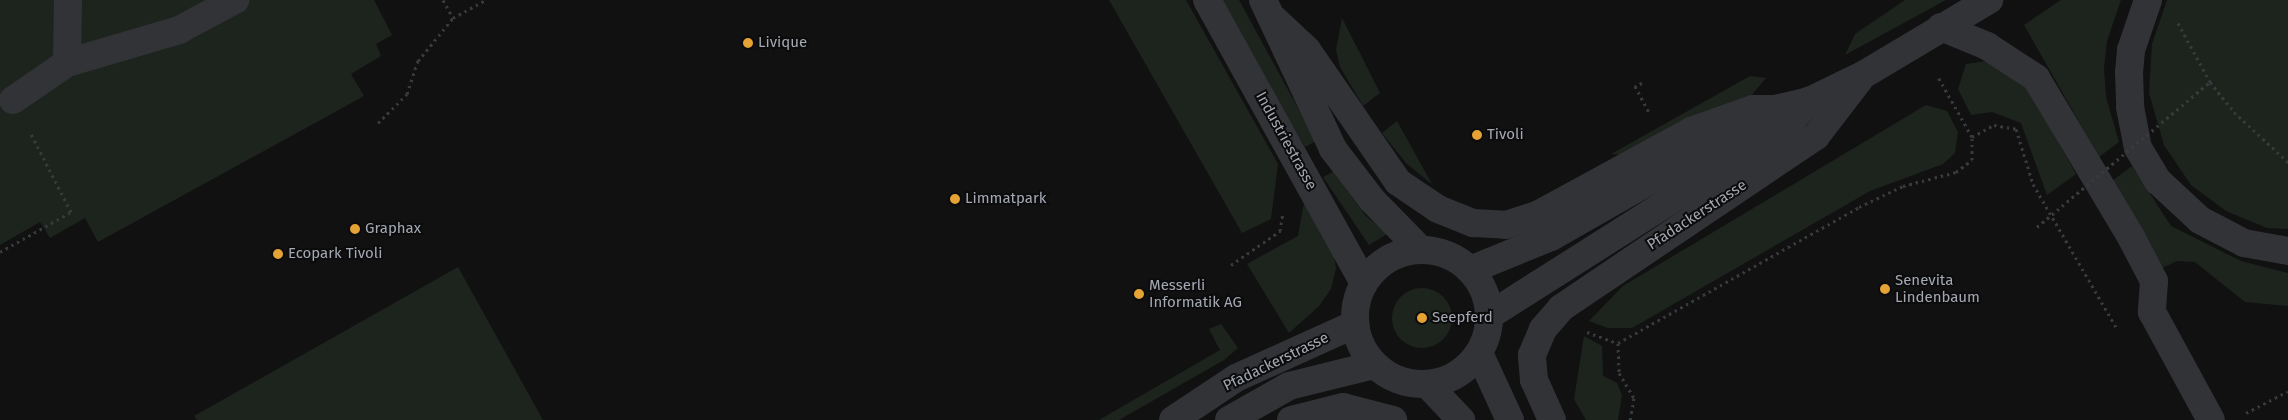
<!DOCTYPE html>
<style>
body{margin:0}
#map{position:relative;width:2288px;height:420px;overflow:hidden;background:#111112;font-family:"Fira Sans",sans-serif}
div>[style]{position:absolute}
.green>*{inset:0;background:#1d241e}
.round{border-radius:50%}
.path>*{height:3px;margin-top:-1.5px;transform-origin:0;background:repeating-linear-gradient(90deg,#383a3e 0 2.5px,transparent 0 6.5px)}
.minor>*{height:28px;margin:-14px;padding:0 14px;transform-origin:14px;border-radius:14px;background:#323337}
.minor>.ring{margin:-14px;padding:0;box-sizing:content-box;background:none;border:28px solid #323337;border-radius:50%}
.path-bridge>*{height:3px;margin-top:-1.5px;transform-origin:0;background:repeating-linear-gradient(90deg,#383a3e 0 2.5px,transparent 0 6.5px)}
.dots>*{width:14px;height:14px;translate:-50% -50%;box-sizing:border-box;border:2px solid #0c0c0d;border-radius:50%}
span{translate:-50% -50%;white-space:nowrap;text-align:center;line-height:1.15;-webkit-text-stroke:4px #0c0c0d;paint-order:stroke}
.poi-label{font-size:15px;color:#a3a8b2}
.left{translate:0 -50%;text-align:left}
.street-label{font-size:15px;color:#a3a8b2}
</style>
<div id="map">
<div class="green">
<div style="clip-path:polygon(0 0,374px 0,392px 35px,376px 44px,381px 56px,351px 74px,364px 96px,98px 242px,85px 218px,50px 238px,40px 222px,0 245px)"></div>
<div style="clip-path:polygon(1109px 0,1186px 0,1278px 164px,1271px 219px,1242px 233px)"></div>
<div style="clip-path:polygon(1218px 0,1239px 0,1316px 141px,1305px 147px)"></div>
<div style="clip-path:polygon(1905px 0,1946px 0,1845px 55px,1855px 34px)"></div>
<div style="clip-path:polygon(2061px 0,2121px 0,2107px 41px,2104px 68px,2106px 97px,2119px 142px,2099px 157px,2024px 25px)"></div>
<div style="clip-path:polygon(2167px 0,2288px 0,2288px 229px,2267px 228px,2226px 211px,2191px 185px,2164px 145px,2149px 93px,2152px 44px)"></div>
<div style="clip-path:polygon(1342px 18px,1380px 93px,1363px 106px,1340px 67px,1336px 50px)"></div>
<div style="clip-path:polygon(1987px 61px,2028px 88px,2076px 174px,2047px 195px,2021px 123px,1992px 112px,1971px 115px,1958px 89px,1966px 64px)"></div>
<div style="clip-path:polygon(1750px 76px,1766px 78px,1750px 97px,1622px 155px,1611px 154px)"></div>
<div style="clip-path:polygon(1926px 105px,1947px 111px,1958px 132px,1955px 153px,1943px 164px,1870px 191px,1632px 328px,1608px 328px,1589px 321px,1623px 286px)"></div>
<div style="clip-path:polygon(1397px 121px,1433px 186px,1434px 186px,1406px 163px,1382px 133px)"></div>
<div style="clip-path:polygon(2132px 166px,2171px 226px,2241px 261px,2288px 273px,2288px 306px,2245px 302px,2195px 262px,2177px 261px,2162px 268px,2112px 181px)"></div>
<div style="clip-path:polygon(1333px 172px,1366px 216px,1387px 234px,1369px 245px,1323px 177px)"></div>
<div style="clip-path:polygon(1304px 203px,1333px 247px,1336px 268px,1331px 289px,1319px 306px,1289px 333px,1247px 264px,1298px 236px)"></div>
<div style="clip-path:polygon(458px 267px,543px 420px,197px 420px,194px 416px)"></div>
<div class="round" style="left:1392px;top:288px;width:60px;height:60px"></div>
<div style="clip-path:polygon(1221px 324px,1238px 348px,1224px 360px,1119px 420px,1099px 420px,1220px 350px,1209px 329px)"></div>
<div style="clip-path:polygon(1584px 336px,1602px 346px,1603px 376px,1617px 383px,1622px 395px,1618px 420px,1586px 420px,1574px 399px)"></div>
</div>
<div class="path">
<div style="left:443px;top:0;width:21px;rotate:61deg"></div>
<div style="left:2178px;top:23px;width:67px;rotate:61.5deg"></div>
<div style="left:2210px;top:82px;width:38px;rotate:51deg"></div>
<div style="left:2234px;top:112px;width:74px;rotate:42.8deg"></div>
<div style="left:1642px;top:83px;width:8px;rotate:157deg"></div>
<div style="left:1635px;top:86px;width:32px;rotate:62deg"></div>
<div style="left:378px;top:123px;width:41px;rotate:-45deg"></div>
<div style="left:407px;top:94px;width:35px;rotate:-72deg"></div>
<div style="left:418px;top:61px;width:55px;rotate:-50.9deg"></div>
<div style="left:453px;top:18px;width:38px;rotate:-29deg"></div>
<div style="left:1972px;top:137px;width:25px;rotate:-29deg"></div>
<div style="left:1994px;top:125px;width:22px;rotate:10deg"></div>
<div style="left:2016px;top:129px;width:58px;rotate:72.8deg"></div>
<div style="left:2033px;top:184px;width:168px;rotate:59.9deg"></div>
<div style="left:0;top:252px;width:81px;rotate:-29.4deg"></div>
<div style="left:71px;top:212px;width:90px;rotate:-117.1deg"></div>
<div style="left:1231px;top:265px;width:60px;rotate:-34.8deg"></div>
<div style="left:1280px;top:231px;width:18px;rotate:-81deg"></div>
<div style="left:1587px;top:332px;width:33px;rotate:20deg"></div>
<div style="left:1618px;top:343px;width:30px;rotate:88deg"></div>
<div style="left:1619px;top:373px;width:29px;rotate:59deg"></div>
<div style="left:1634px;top:398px;width:22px;rotate:100deg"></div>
<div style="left:1618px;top:343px;width:277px;rotate:-29.4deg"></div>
<div style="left:1859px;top:207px;width:49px;rotate:-25.5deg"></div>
<div style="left:1903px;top:186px;width:55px;rotate:-14.8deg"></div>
<div style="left:1956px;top:172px;width:20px;rotate:-37deg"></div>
<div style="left:1972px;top:160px;width:23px;rotate:-90deg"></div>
<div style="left:1972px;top:137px;width:71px;rotate:-119.4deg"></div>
<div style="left:2246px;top:413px;width:47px;rotate:-27.6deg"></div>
</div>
<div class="minor">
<div style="left:1207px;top:0;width:324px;rotate:61deg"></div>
<div style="left:1263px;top:0;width:165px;rotate:64.8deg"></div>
<div style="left:1333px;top:149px;width:64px;rotate:52.6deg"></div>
<div style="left:1372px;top:200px;width:70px;rotate:45.6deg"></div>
<div style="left:2148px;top:0;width:53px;rotate:108.8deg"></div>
<div style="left:2131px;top:50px;width:22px;rotate:95deg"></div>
<div style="left:2129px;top:72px;width:35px;rotate:88deg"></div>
<div style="left:2130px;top:107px;width:42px;rotate:79deg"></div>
<div style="left:2138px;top:148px;width:39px;rotate:59deg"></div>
<div style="left:2158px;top:181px;width:57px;rotate:42.9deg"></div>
<div style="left:2200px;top:220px;width:50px;rotate:27.6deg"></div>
<div style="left:2244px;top:243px;width:45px;rotate:10.3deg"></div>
<div style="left:1274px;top:19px;width:45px;rotate:43.2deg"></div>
<div style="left:1307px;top:50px;width:160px;rotate:55.4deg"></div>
<div style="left:1398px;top:182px;width:48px;rotate:34deg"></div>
<div style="left:1438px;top:209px;width:38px;rotate:22deg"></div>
<div style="left:1473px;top:223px;width:33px;rotate:3deg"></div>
<div style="left:1506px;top:225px;width:35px;rotate:-18deg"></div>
<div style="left:1539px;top:214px;width:173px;rotate:-28.6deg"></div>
<div style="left:1691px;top:131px;width:66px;rotate:-19.5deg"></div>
<div style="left:1753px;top:109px;width:22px"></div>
<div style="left:1941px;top:27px;width:50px;rotate:22.4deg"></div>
<div style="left:1987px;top:46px;width:59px;rotate:33.1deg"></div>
<div style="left:2036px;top:78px;width:185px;rotate:59.1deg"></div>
<div style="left:2131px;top:237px;width:50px;rotate:62.4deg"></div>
<div style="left:2154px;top:281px;width:31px;rotate:94deg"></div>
<div style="left:2152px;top:312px;width:123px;rotate:61.4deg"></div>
<div style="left:67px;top:63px;width:117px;rotate:-16.4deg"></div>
<div style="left:179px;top:30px;width:64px;rotate:-28.2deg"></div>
<div style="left:13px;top:100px;width:65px;rotate:-34.4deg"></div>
<div style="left:67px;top:63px;width:63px;rotate:-89.1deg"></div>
<div class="ring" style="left:1355px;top:250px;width:106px;height:106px"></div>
<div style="left:1470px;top:270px;width:87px;rotate:-22.2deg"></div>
<div style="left:1551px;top:237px;width:258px;rotate:-29.7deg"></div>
<div style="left:1775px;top:109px;width:35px;rotate:-13deg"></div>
<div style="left:1809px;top:101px;width:60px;rotate:-25.7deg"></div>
<div style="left:1863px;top:75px;width:147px;rotate:-30.8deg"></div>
<div style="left:1490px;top:315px;width:351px;rotate:-32.4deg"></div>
<div style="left:1786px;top:127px;width:35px;rotate:-49deg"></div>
<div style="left:1479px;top:353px;width:74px;rotate:65.2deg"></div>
<div style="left:1427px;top:384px;width:50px;rotate:46.6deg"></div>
<div style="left:1173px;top:420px;width:76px;rotate:-33.7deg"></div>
<div style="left:1236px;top:378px;width:131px;rotate:-24.4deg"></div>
<div style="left:1229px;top:420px;width:69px;rotate:-29.5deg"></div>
<div style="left:1289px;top:386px;width:88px;rotate:-13.9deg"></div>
<div style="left:1291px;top:420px;width:54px;rotate:-14deg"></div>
<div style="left:1343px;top:407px;width:52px;rotate:14.6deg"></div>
<div style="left:1552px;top:420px;width:44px;rotate:-114.2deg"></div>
<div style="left:1534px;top:380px;width:25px;rotate:-95deg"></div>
<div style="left:1532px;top:355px;width:28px;rotate:-67deg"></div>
<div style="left:1543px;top:329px;width:28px;rotate:-49deg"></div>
<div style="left:1561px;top:308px;width:308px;rotate:-34deg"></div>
<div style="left:1816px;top:136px;width:71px;rotate:-52.5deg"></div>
</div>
<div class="path-bridge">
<div style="left:2037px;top:227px;width:226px;rotate:-40deg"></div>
</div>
<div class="dots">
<div style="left:748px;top:43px;background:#e5a235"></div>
<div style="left:1477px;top:135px;background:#e5a235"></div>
<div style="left:955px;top:199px;background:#e5a235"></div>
<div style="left:355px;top:229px;background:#e5a235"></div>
<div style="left:278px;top:254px;background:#e5a235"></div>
<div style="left:1885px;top:289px;background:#e5a235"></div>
<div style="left:1139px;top:294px;background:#e5a235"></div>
<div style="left:1422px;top:318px;background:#e5a235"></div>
</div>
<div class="poi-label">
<span class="left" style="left:758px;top:43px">Livique</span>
<span class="left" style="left:1487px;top:135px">Tivoli</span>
<span class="left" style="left:965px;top:199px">Limmatpark</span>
<span class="left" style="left:365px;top:229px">Graphax</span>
<span class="left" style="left:288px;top:254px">Ecopark Tivoli</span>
<span class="left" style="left:1895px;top:289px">Senevita<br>Lindenbaum</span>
<span class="left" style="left:1149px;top:294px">Messerli<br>Informatik AG</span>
<span class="left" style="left:1432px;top:318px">Seepferd</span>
</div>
<div class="street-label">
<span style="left:1286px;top:141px;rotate:61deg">Industriestrasse</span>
<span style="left:1697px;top:215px;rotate:-33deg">Pfadackerstrasse</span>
<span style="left:1276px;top:362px;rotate:-26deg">Pfadackerstrasse</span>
</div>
</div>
